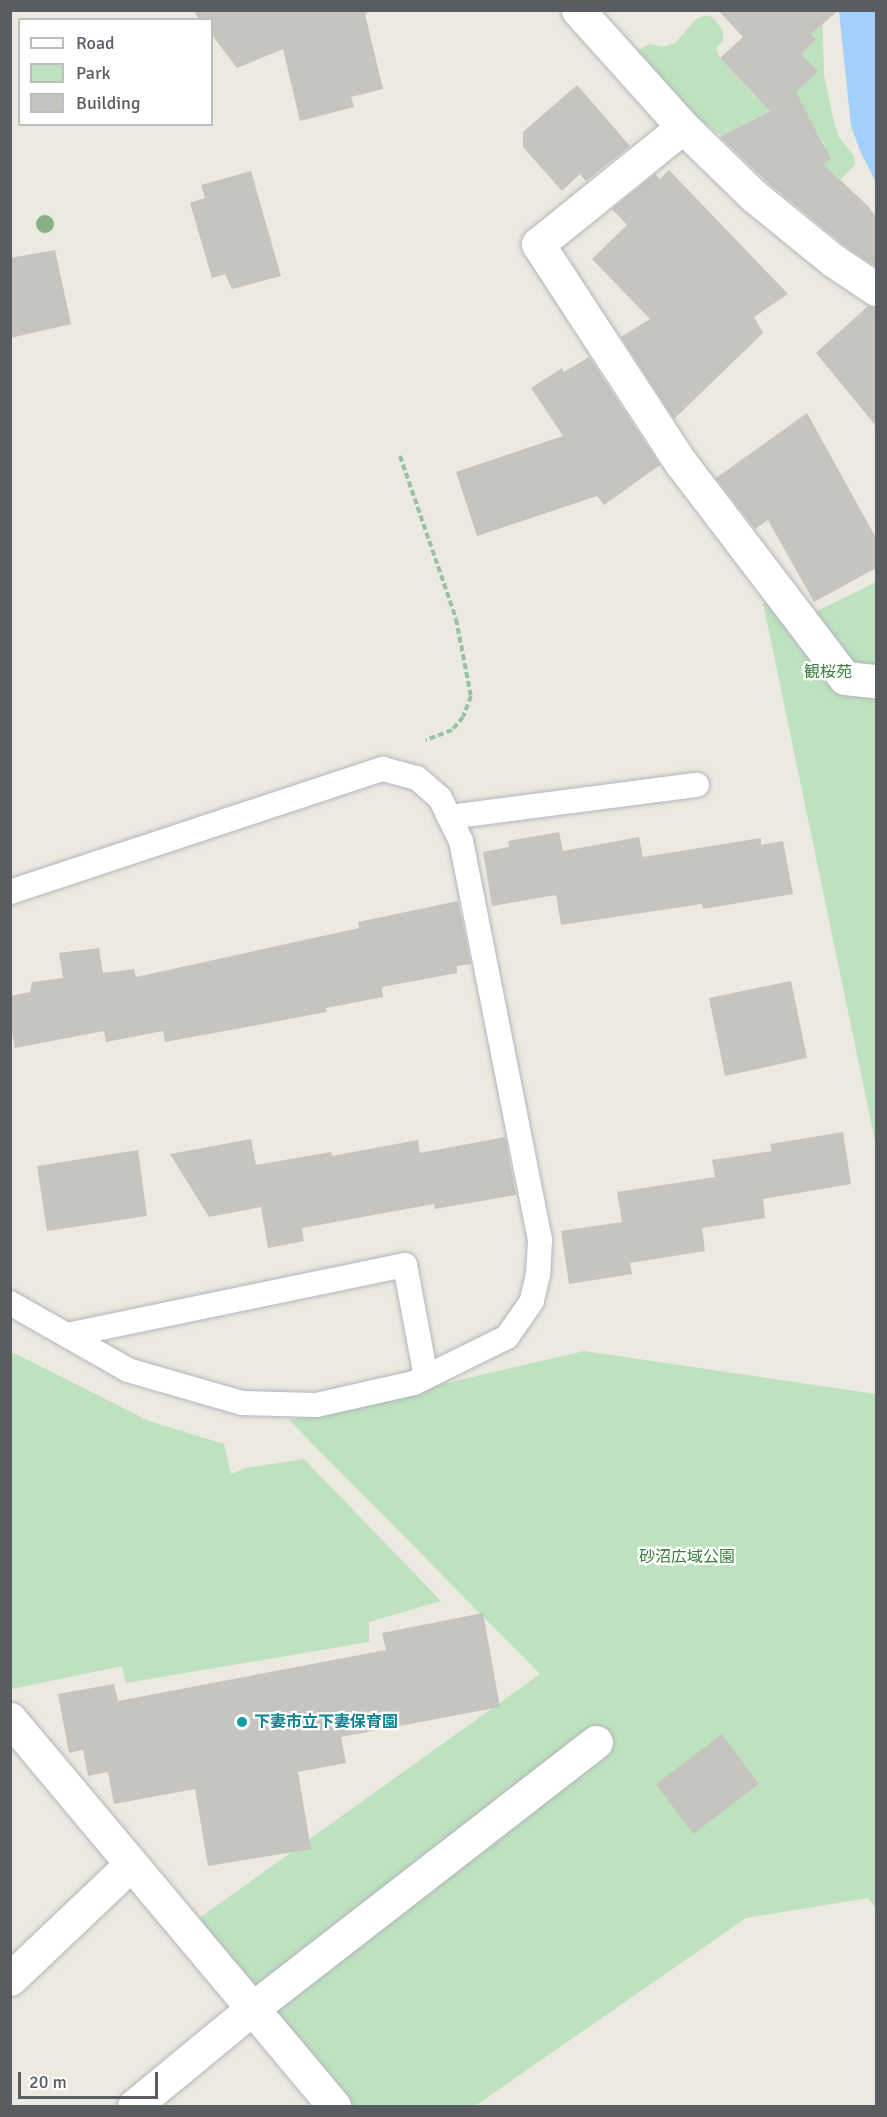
<!DOCTYPE html>
<meta charset="utf-8">
<style>
body{margin:0}
#map{position:relative;width:887px;height:2117px;overflow:hidden;background:#ebe9e0;font-family:Signika,"Noto Sans JP",sans-serif}
div>[style]{position:absolute}
.green>*{inset:0;background:#bee2bf}
.water>*{inset:0;background:#a2d0fa}
.building>*{inset:0;background:#c6c4be}
.path>*{height:4px;margin-top:-2px;transform-origin:0;background:repeating-linear-gradient(90deg,#98c2a6 0 6px,transparent 0 9px)}
.roads{filter:drop-shadow(0 0 2px #b3b6bb) drop-shadow(0 0 2px #b3b6bb)}
.service>*{height:24px;margin:-12px;padding:0 12px;transform-origin:12px;border-radius:12px;background:#fff}
.minor>*{height:33px;margin:-16.5px;padding:0 16.5px;transform-origin:16.5px;border-radius:16.5px;background:#fff}
.tertiary>*{height:33px;margin:-16.5px;padding:0 16.5px;transform-origin:16.5px;border-radius:16.5px;background:#fff}
.trees>*{width:18px;height:18px;margin:-9px;border-radius:50%;background:#89af87}
.dots>*{width:16px;height:16px;translate:-50% -50%;box-sizing:border-box;border:3px solid #fff;border-radius:50%}
span{translate:-50% -50%;white-space:nowrap;text-align:center;line-height:1.15;-webkit-text-stroke:4.5px #fff;paint-order:stroke}
.park-label{font-size:16px;color:#39803f}
.culture-label{font-size:16px;color:#0d838f;font-weight:700}
.left{translate:0 -50%;text-align:left}
.frame{position:absolute;inset:0;border:12px solid #595c61;pointer-events:none}
.legend{position:absolute;left:18px;top:18px;width:195px;height:108px;box-sizing:border-box;background:#fff;border:2px solid #bdbec0;margin:0;padding:8px 10px;list-style:none;font-size:18px;color:#595c61}
.legend li{display:flex;align-items:center;gap:12px;height:30px}
.legend b{width:30px;border:2px solid #bdbec0}
.scale{position:absolute;left:18px;top:2072px;width:140px;height:27px;box-sizing:border-box;border:3px solid #595c61;border-top:0;padding-left:8px;font-size:18px;line-height:21px;white-space:nowrap;color:#595c61;-webkit-text-stroke:4px #fff;paint-order:stroke}
</style>
<div id="map">
<div class="green">
<div style="clip-path:polygon(806px 11px,822px 11px,824px 75px,834px 123px,839px 137px,854px 156px,855px 165px,840px 180px,811px 154px,825px 146px,797px 96px,722px 136px,677px 102px,648px 74px,637px 51px,649px 44px,663px 47px,675px 43px,696px 19px,707px 15px,714px 18px,723px 31px,723px 41px,716px 48px,720px 58px,766px 107px,817px 71px,801px 54px,816px 40px,811px 34px,820px 26px)"></div>
<div style="clip-path:polygon(876px 582px,876px 1146px,763px 603px,801px 619px)"></div>
<div style="clip-path:polygon(584px 1351px,876px 1394px,876px 1909px,868px 1898px,746px 1918px,475px 2106px,334px 2106px,187px 1927px,540px 1674px,289px 1420px)"></div>
<div style="clip-path:polygon(14px 1353px,149px 1421px,224px 1444px,231px 1474px,246px 1468px,304px 1459px,441px 1601px,369px 1622px,369px 1642px,126px 1683px,122px 1666px,12px 1689px,10px 1356px)"></div>
</div>
<div class="water">
<div style="clip-path:polygon(839px 11px,876px 11px,876px 182px,860px 151px,851px 126px)"></div>
</div>
<div class="building">
<div style="clip-path:polygon(193px 10px,372px 10px,365px 14px,383px 89px,351px 97px,354px 107px,300px 121px,283px 49px,237px 68px,212px 35px,212px 20px,200px 20px)"></div>
<div style="clip-path:polygon(718px 10px,839px 10px,811px 34px,816px 40px,801px 54px,818px 71px,796px 92px,831px 159px,823px 164px,868px 206px,876px 217px,876px 267px,845px 246px,772px 186px,720px 137px,770px 111px,720px 58px,743px 37px)"></div>
<div style="clip-path:polygon(577px 85px,630px 146px,586px 181px,580px 174px,562px 191px,523px 147px,523px 132px)"></div>
<div style="clip-path:polygon(669px 170px,788px 294px,754px 317px,763px 333px,674px 419px,621px 337px,650px 319px,592px 259px,627px 225px,612px 209px,655px 174px,660px 179px)"></div>
<div style="clip-path:polygon(251px 171px,281px 276px,232px 289px,225px 274px,212px 278px,190px 203px,205px 198px,201px 185px)"></div>
<div style="clip-path:polygon(55px 250px,71px 324px,10px 338px,10px 258px)"></div>
<div style="clip-path:polygon(868px 306px,876px 307px,876px 426px,816px 353px)"></div>
<div style="clip-path:polygon(589px 357px,660px 465px,604px 505px,597px 496px,477px 536px,456px 472px,563px 436px,531px 388px,562px 368px,564px 372px)"></div>
<div style="clip-path:polygon(807px 413px,876px 538px,876px 568px,814px 602px,768px 520px,755px 529px,716px 478px)"></div>
<div style="clip-path:polygon(559px 832px,563px 851px,639px 837px,643px 857px,761px 838px,761px 845px,783px 841px,793px 894px,703px 909px,702px 904px,561px 925px,556px 895px,492px 906px,483px 852px,509px 847px,508px 841px)"></div>
<div style="clip-path:polygon(458px 901px,471px 964px,457px 966px,457px 973px,382px 987px,383px 997px,326px 1008px,327px 1012px,165px 1042px,163px 1031px,106px 1042px,104px 1031px,15px 1048px,10px 1022px,10px 996px,30px 992px,32px 982px,63px 978px,59px 953px,99px 948px,103px 973px,134px 969px,136px 977px,359px 928px,358px 922px)"></div>
<div style="clip-path:polygon(791px 981px,807px 1058px,725px 1076px,709px 998px)"></div>
<div style="clip-path:polygon(843px 1132px,851px 1184px,763px 1199px,765px 1218px,702px 1228px,705px 1251px,630px 1263px,632px 1274px,569px 1284px,561px 1231px,622px 1222px,617px 1192px,715px 1177px,712px 1160px,772px 1151px,770px 1144px)"></div>
<div style="clip-path:polygon(505px 1137px,516px 1195px,435px 1209px,434px 1204px,302px 1228px,304px 1241px,268px 1248px,261px 1207px,209px 1217px,170px 1154px,251px 1139px,256px 1165px,331px 1152px,332px 1156px,418px 1140px,420px 1153px)"></div>
<div style="clip-path:polygon(138px 1150px,147px 1216px,47px 1231px,37px 1166px)"></div>
<div style="clip-path:polygon(483px 1613px,500px 1707px,341px 1737px,346px 1763px,298px 1772px,311px 1849px,208px 1866px,195px 1789px,114px 1804px,108px 1772px,88px 1776px,83px 1750px,69px 1753px,58px 1694px,114px 1684px,118px 1701px,386px 1650px,382px 1633px)"></div>
<div style="clip-path:polygon(722px 1734px,759px 1784px,693px 1834px,656px 1784px)"></div>
</div>
<div class="path">
<div style="left:400px;top:456px;width:172px;rotate:71deg"></div>
<div style="left:456px;top:619px;width:78px;rotate:79deg"></div>
<div style="left:471px;top:696px;width:22px;rotate:111deg"></div>
<div style="left:463px;top:717px;width:17px;rotate:130deg"></div>
<div style="left:452px;top:730px;width:28px;rotate:159deg"></div>
</div>
<div class="roads">
<div class="service">
<div style="left:449px;top:817px;width:250px;rotate:-7.4deg"></div>
<div style="left:10px;top:892px;width:393px;rotate:-18.3deg"></div>
<div style="left:383px;top:769px;width:35px;rotate:15deg"></div>
<div style="left:417px;top:778px;width:30px;rotate:41deg"></div>
<div style="left:440px;top:798px;width:48px;rotate:64deg"></div>
<div style="left:461px;top:841px;width:407px;rotate:78.8deg"></div>
<div style="left:540px;top:1240px;width:34px;rotate:93deg"></div>
<div style="left:538px;top:1274px;width:28px;rotate:103deg"></div>
<div style="left:532px;top:1301px;width:44px;rotate:124.8deg"></div>
<div style="left:507px;top:1337px;width:104px;rotate:153.7deg"></div>
<div style="left:414px;top:1383px;width:100px;rotate:167.3deg"></div>
<div style="left:316px;top:1405px;width:74px;rotate:-178.5deg"></div>
<div style="left:242px;top:1403px;width:119px;rotate:-163.9deg"></div>
<div style="left:128px;top:1370px;width:136px;rotate:-150.4deg"></div>
<div style="left:67px;top:1335px;width:345px;rotate:-11.7deg"></div>
<div style="left:405px;top:1265px;width:114px;rotate:79.4deg"></div>
</div>
<div class="minor">
<div style="left:578px;top:10px;width:157px;rotate:48.1deg"></div>
<div style="left:683px;top:127px;width:99px;rotate:44.2deg"></div>
<div style="left:754px;top:196px;width:103px;rotate:39.1deg"></div>
<div style="left:834px;top:261px;width:50px;rotate:33.7deg"></div>
<div style="left:683px;top:127px;width:186px;rotate:141.1deg"></div>
<div style="left:538px;top:244px;width:262px;rotate:56.9deg"></div>
<div style="left:681px;top:463px;width:270px;rotate:52.7deg"></div>
<div style="left:845px;top:678px;width:31px;rotate:6deg"></div>
<div style="left:10px;top:1719px;width:505px;rotate:50.06deg"></div>
<div style="left:10px;top:1979px;width:167px;rotate:-43.5deg"></div>
</div>
<div class="tertiary">
<div style="left:134px;top:2106px;width:154px;rotate:-39.5deg"></div>
<div style="left:253px;top:2008px;width:434px;rotate:-37.8deg"></div>
</div>
</div>
<div class="trees">
<div style="left:45px;top:224px"></div>
</div>
<div class="dots">
<div style="left:242px;top:1722px;background:#0f9aa8"></div>
</div>
<div class="park-label">
<span style="left:828px;top:672px">観桜苑</span>
<span style="left:687px;top:1557px">砂沼広域公園</span>
</div>
<div class="culture-label">
<span class="left" style="left:254px;top:1722px">下妻市立下妻保育園</span>
</div>
<div class="frame"></div>
<ul class="legend">
<li><b style="height:8px;background:#fff"></b>Road</li>
<li><b style="height:16px;background:#bee2bf"></b>Park</li>
<li><b style="height:16px;background:#c6c4be"></b>Building</li>
</ul>
<div class="scale">20 m</div>
</div>
